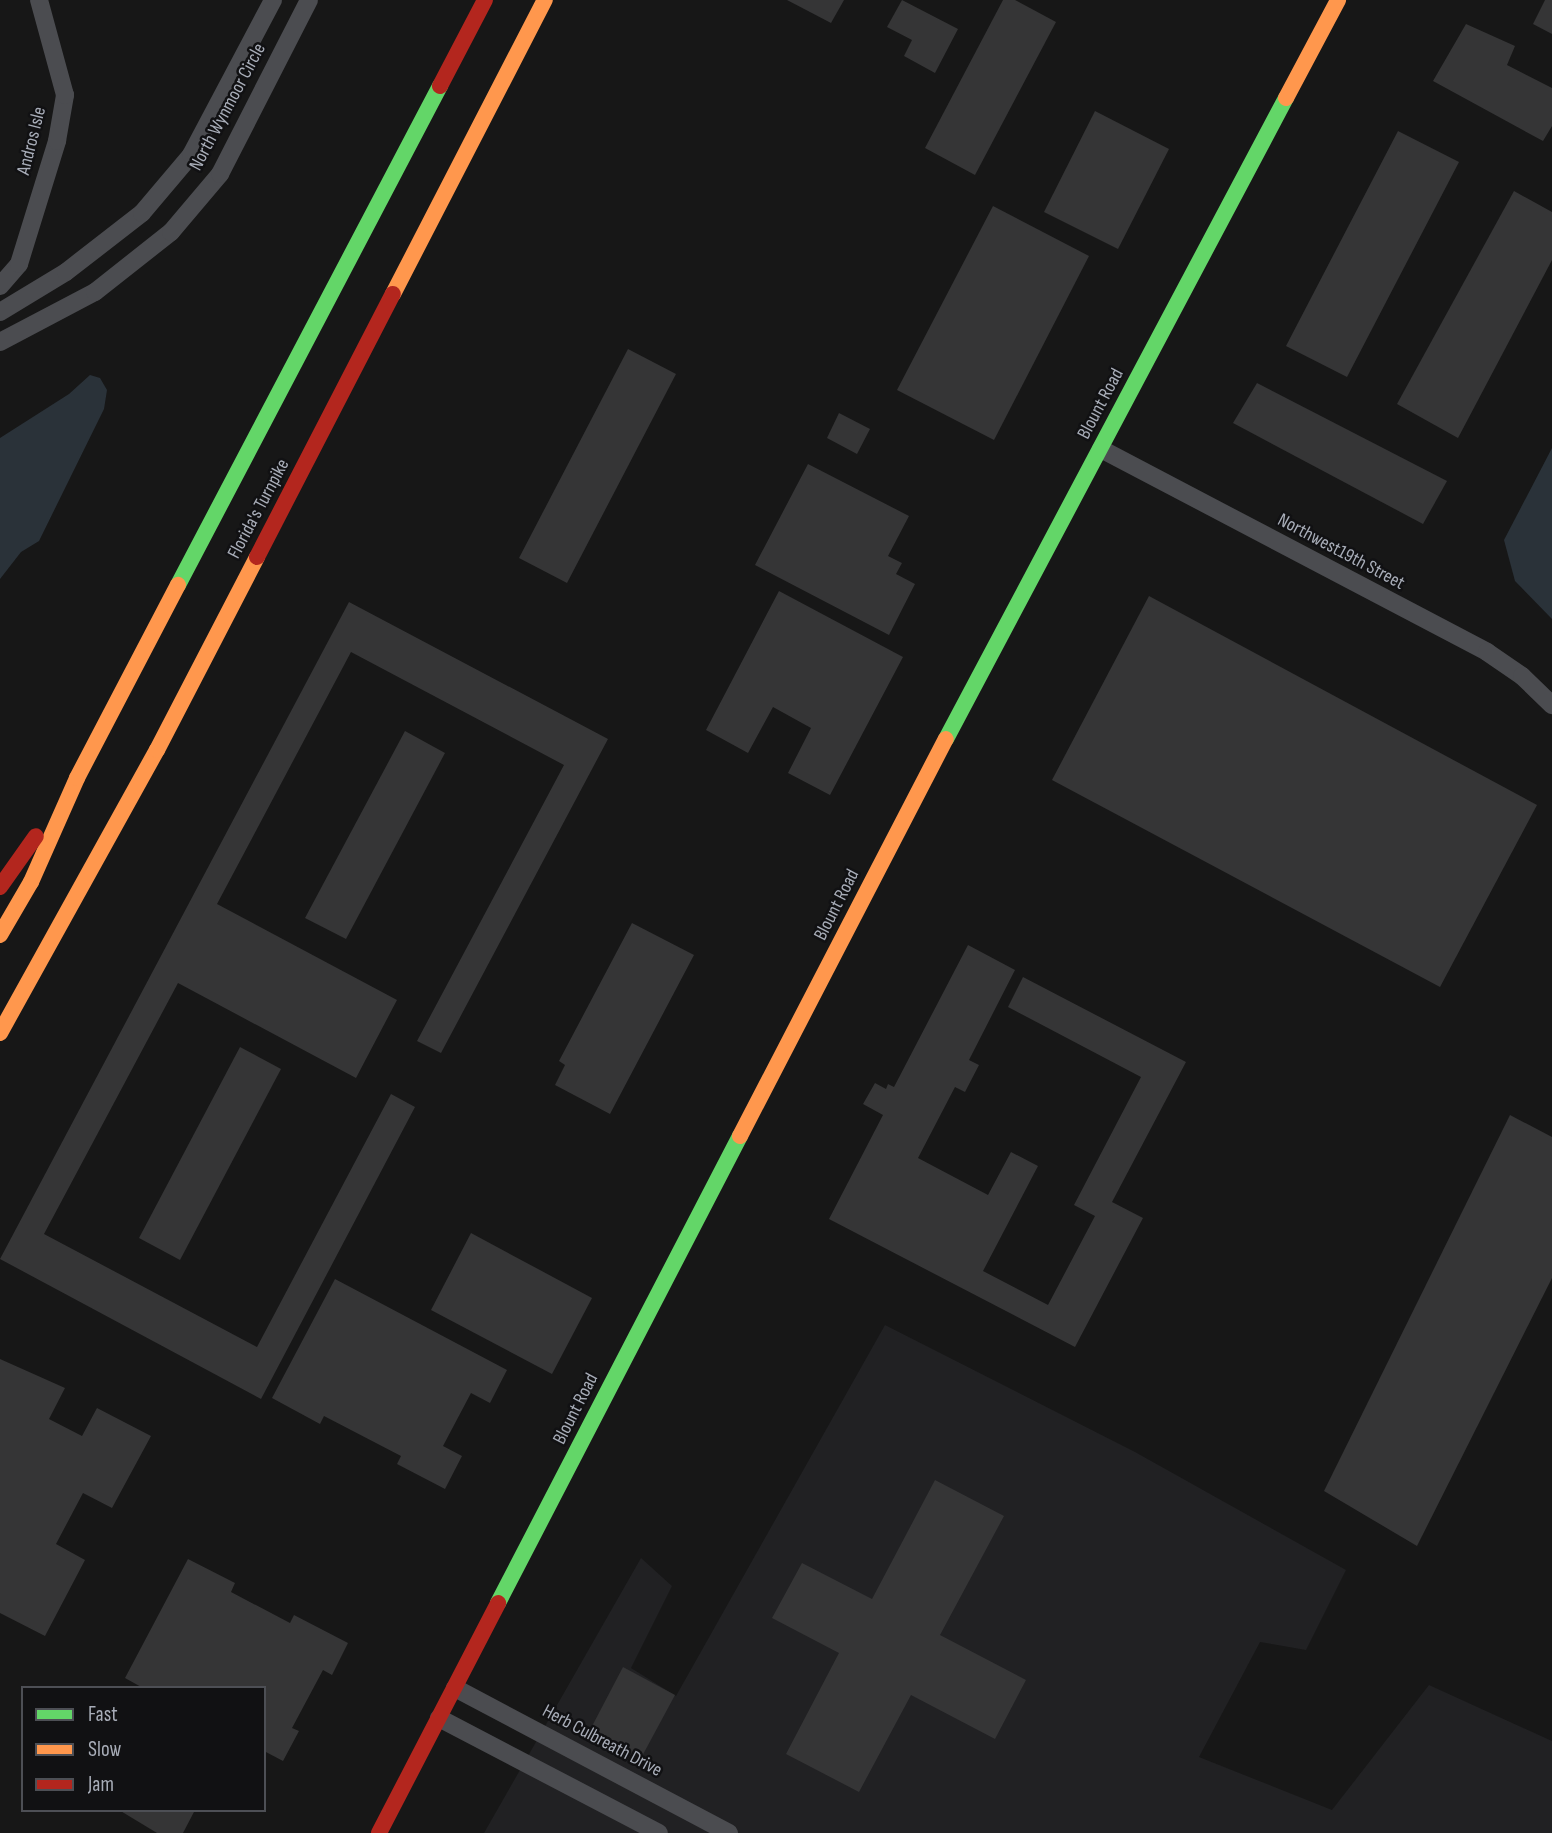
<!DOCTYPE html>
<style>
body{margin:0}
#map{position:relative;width:1552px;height:1833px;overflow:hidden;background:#171717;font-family:"Sofia Sans Condensed",sans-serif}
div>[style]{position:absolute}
.built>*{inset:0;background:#212123}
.water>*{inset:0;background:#2a3239}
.building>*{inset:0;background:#353536}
.street>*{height:18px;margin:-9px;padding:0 9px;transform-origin:9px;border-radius:9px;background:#4b4c50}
.fast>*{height:16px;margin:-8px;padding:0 8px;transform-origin:8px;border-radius:8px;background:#63d668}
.slow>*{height:16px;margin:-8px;padding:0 8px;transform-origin:8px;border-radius:8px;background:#ff974d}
.jam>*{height:16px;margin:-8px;padding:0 8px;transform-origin:8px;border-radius:8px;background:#b3261e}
span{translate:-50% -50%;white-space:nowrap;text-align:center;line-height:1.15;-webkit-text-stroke:5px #111113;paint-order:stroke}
.street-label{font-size:19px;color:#a8adb8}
.legend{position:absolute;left:21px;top:1686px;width:245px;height:126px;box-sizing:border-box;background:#111113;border:2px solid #4d4f55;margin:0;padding:9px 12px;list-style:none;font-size:21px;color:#a8adb8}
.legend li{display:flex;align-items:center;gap:14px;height:35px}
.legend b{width:35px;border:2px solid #4d4f55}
</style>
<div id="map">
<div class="built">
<div style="clip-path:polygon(885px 1325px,1135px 1452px,1346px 1570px,1306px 1650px,1260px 1642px,1199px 1757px,1332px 1810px,1429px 1685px,1552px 1741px,1552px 1833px,484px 1833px,641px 1558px,672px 1586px,631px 1668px,676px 1696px)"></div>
</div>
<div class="water">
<div style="clip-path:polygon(90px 375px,100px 378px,107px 390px,104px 409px,39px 541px,21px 552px,0 579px,0 438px,69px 394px)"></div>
<div style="clip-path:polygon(1552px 448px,1552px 619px,1515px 581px,1504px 540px)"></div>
</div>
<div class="building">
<div style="clip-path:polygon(787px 0,844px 0,831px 23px)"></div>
<div style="clip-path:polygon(902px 0,958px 29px,935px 73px,904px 56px,912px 40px,887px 27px)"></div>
<div style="clip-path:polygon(1003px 0,1015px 0,1056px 22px,975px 175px,925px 148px)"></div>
<div style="clip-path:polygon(1545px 0,1552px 0,1552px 34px,1533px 24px)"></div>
<div style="clip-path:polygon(1466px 24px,1515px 46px,1507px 65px,1552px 88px,1552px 126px,1543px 141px,1433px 81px)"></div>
<div style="clip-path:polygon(1095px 111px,1169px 149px,1118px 249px,1044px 212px)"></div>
<div style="clip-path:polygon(1398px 131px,1459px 162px,1347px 377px,1286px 346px)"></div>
<div style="clip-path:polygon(1514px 191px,1552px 212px,1552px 260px,1458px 438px,1397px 404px)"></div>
<div style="clip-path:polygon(993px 206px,1089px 256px,994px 440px,897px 390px)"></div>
<div style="clip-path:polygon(628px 349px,676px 374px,567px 583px,519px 558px)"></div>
<div style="clip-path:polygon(1257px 383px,1447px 481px,1423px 524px,1233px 423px)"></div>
<div style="clip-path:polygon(839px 413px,870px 429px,857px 454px,827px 438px)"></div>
<div style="clip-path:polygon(808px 464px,909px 516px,888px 556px,902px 563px,896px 574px,915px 584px,889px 635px,755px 565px)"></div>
<div style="clip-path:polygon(779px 591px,903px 657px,830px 795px,788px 773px,811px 728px,773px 707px,748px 753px,706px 730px)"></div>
<div style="clip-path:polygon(1149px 596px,1537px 805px,1440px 987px,1052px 780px)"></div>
<div style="clip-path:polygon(349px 602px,608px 739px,441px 1053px,417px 1041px,564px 765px,351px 652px,217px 904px,397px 1000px,356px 1078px,178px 983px,44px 1234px,257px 1347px,391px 1094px,415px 1107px,261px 1399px,0 1259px)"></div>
<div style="clip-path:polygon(405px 731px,445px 753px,346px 939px,305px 918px)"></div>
<div style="clip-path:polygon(632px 923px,694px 955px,610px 1114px,555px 1085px,565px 1065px,559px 1061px)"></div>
<div style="clip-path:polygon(968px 945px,1015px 970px,969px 1060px,979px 1065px,965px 1092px,955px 1087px,918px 1158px,988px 1195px,1011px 1152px,1038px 1166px,983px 1271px,1048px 1305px,1095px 1216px,1074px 1205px,1141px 1077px,1008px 1007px,1023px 977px,1186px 1062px,1112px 1202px,1143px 1218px,1075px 1347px,829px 1219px,883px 1115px,863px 1104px,875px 1083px,886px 1089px,888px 1084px,894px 1087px)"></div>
<div style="clip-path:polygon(240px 1047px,281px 1069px,180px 1260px,139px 1238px)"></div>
<div style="clip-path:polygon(1510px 1115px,1552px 1137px,1552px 1278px,1417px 1546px,1324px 1491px)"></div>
<div style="clip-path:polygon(471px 1233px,592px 1298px,552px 1374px,431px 1310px)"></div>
<div style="clip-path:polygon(335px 1279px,507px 1370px,490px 1403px,471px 1393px,443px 1446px,462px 1456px,445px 1489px,397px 1464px,401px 1456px,324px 1416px,320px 1424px,272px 1398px)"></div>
<div style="clip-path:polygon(0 1359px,65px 1388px,49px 1419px,82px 1436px,97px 1408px,151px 1436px,112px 1508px,83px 1493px,56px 1544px,85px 1560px,45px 1636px,0 1613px)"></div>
<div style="clip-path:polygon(935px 1480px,1004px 1516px,940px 1635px,1026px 1680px,995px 1739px,911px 1695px,859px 1792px,786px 1754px,839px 1653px,772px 1618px,802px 1563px,872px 1599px)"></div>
<div style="clip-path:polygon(188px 1559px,235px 1583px,231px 1592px,290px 1623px,294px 1615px,348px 1643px,332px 1675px,323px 1670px,292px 1728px,299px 1731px,283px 1761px,264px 1751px,264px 1688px,143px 1688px,125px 1678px)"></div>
<div style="clip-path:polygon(623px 1667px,675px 1695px,640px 1760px,589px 1732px)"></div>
<div style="clip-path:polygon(119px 1810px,195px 1810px,183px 1833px,157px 1833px)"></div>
</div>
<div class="street">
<div style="left:0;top:286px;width:29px;rotate:-49deg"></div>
<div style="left:19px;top:264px;width:129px;rotate:-72.8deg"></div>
<div style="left:57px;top:141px;width:47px;rotate:-80.1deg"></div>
<div style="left:65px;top:95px;width:98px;rotate:-105.3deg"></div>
<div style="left:0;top:312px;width:77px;rotate:-31.2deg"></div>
<div style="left:66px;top:272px;width:96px;rotate:-37.8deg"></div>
<div style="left:142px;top:213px;width:76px;rotate:-49.8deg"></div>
<div style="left:191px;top:155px;width:175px;rotate:-62.1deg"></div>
<div style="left:0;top:342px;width:107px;rotate:-27.8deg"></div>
<div style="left:95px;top:292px;width:97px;rotate:-38.3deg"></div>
<div style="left:171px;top:232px;width:76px;rotate:-49.8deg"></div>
<div style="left:220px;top:174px;width:195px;rotate:-62.9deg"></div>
<div style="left:1101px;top:449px;width:436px;rotate:27.7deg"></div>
<div style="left:1487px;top:652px;width:42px;rotate:34.4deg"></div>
<div style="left:1522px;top:676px;width:42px;rotate:44deg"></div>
<div style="left:455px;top:1688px;width:310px;rotate:27.9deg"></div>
<div style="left:439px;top:1718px;width:248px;rotate:27.6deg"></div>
</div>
<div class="fast">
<div style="left:178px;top:585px;width:564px;rotate:-62.3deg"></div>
<div style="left:946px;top:739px;width:726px;rotate:-62.06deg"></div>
<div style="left:498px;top:1603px;width:526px;rotate:-62.61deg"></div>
</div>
<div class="slow">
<div style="left:1286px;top:98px;width:111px;rotate:-62deg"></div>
<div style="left:393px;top:294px;width:331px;rotate:-62.7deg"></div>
<div style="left:0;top:935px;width:61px;rotate:-59.7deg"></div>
<div style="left:31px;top:882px;width:114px;rotate:-66.1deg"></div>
<div style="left:77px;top:778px;width:218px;rotate:-62.4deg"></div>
<div style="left:0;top:1033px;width:324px;rotate:-61deg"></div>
<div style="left:157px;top:750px;width:217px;rotate:-62.6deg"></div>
<div style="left:740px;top:1136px;width:447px;rotate:-62.6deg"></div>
</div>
<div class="jam">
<div style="left:440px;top:86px;width:97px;rotate:-62.4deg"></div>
<div style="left:257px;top:557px;width:296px;rotate:-62.7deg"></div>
<div style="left:0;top:887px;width:62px;rotate:-54.8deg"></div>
<div style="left:379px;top:1833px;width:259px;rotate:-62.6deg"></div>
</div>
<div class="street-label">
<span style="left:228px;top:107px;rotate:-62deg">North Wynmoor Circle</span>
<span style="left:32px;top:141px;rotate:-76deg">Andros Isle</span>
<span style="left:1101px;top:404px;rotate:-62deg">Blount Road</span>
<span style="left:259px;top:509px;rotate:-62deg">Florida's Turnpike</span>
<span style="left:1341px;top:552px;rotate:28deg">Northwest19th Street</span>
<span style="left:837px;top:905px;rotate:-63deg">Blount Road</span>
<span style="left:576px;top:1409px;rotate:-63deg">Blount Road</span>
<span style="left:602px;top:1741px;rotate:28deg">Herb Culbreath Drive</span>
</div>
<ul class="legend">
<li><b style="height:9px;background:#63d668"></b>Fast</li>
<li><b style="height:9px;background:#ff974d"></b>Slow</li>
<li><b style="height:9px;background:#b3261e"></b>Jam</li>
</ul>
</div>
